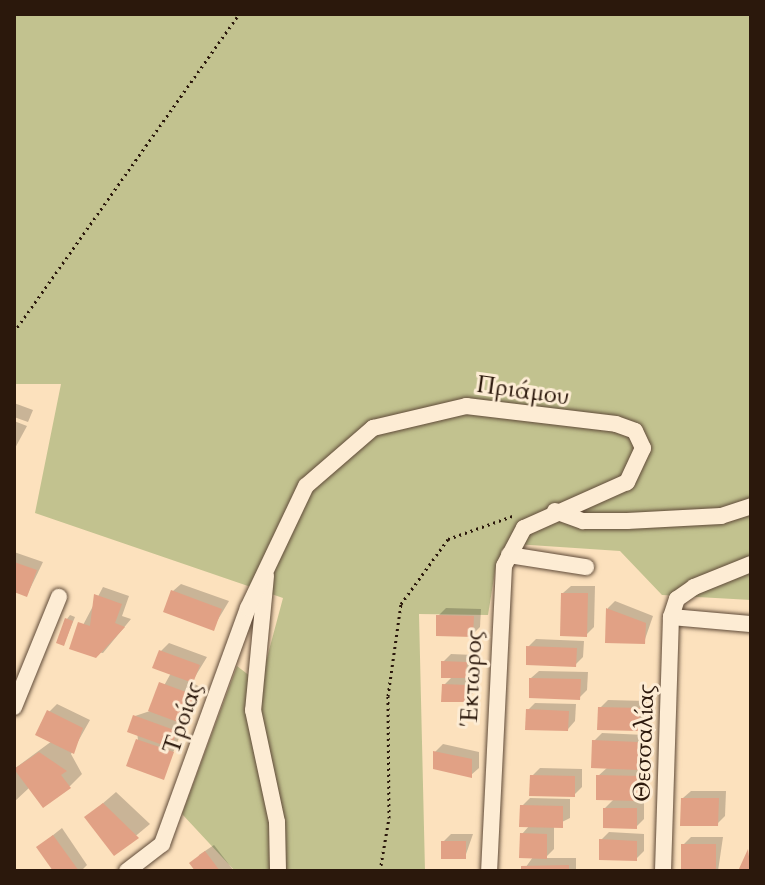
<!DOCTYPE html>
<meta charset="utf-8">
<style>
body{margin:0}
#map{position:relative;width:765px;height:885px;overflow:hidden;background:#fce1bd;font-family:Cardo,serif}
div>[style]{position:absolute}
.green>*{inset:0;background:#c2c28f}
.shadow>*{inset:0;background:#0003}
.building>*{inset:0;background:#e1a185}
.path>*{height:3px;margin-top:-1.5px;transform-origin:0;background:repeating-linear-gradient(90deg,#2b180c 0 2px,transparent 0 6px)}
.roads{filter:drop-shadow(0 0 2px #5f4a38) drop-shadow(0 0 2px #5f4a38)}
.street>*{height:16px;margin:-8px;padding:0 8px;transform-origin:8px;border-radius:8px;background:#fdecd4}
span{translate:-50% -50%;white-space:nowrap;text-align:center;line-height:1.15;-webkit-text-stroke:6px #fdecd4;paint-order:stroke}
.street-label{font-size:24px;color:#2b180c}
.frame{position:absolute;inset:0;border:16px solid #2b180c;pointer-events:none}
</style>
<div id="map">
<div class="green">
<div style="clip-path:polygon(14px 14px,751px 14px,751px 600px,662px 595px,620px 551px,515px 544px,496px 565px,488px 615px,419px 614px,425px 871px,235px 871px,182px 814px,237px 666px,260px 684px,283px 598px,35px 513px,61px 384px,14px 384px)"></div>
</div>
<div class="shadow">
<div style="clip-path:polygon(14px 403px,33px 410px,28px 422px,14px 417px)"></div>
<div style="clip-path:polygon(14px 421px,27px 426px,14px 450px)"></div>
<div style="clip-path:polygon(14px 552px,43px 562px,27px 595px,14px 590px)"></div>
<div style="clip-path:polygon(181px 584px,229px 601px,213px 628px,173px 591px)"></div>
<div style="clip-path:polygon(571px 586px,595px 586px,594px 627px,586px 635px,563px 593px)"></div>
<div style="clip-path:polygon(103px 587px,129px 596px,122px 616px,131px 619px,103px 653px,71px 648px)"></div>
<div style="clip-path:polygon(615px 601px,653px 616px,644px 642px,607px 641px,608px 608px)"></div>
<div style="clip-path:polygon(446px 608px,481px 609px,480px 627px,472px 635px,438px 616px)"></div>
<div style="clip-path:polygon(70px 615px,75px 617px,64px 644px,67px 619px)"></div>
<div style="clip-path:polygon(536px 639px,584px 641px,583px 657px,575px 665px,528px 647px)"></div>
<div style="clip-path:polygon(169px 643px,207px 657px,193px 680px,179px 675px,200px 687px,163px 777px,138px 740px,135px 716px,150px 711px,171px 673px,161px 651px)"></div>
<div style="clip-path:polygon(451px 654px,474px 655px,464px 678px,474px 678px,474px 692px,466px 700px,444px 685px,453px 676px,443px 662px)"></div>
<div style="clip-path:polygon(539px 671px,588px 672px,587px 690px,579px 698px,531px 678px)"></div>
<div style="clip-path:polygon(608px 700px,647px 701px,646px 721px,639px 729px,600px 708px)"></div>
<div style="clip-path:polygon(535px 703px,576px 704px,575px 721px,568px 729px,528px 710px)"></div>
<div style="clip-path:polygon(57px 704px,90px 720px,71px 754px,82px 774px,70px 786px,30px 787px,14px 802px,14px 769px,52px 741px,49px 712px)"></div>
<div style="clip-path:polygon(602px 733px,645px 735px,645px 760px,635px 769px,648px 769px,647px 791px,637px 801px,644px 801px,644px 819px,636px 827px,605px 808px,615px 798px,598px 776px,608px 767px,594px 741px)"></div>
<div style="clip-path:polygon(443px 744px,479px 752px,479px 768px,471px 775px,435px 752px)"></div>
<div style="clip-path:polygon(540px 768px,582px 769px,582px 787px,574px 795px,532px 776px)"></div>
<div style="clip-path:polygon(691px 791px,726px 791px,725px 816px,717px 824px,683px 798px)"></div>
<div style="clip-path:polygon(116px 792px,150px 824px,114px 854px,87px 817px)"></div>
<div style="clip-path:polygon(530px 798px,570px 799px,570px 818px,554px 826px,554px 849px,545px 858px,576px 858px,576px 871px,523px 871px,533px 857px,522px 834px,530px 825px,522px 806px)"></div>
<div style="clip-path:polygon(62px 828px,87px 865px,81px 871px,55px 871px,38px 847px)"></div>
<div style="clip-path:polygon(609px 832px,644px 834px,644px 851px,636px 859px,601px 840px)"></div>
<div style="clip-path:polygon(451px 834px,473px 834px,465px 857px,443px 842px)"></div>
<div style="clip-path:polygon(691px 837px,723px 837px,718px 871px,683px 871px,683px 845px)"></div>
<div style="clip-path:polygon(214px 845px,234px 871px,197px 871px,199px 855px)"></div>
</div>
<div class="building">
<div style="clip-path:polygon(14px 562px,37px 570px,27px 597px,14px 592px)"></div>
<div style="clip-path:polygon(171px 590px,222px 609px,214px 631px,163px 612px)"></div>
<div style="clip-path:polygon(561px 593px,588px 593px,587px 637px,560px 636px)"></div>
<div style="clip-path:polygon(94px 594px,122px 604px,115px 623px,125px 627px,96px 658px,69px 649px,78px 622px,90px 626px)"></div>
<div style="clip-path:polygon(606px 608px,646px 623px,645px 644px,605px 643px)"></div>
<div style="clip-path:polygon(436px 615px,474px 616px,473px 637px,436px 636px)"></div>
<div style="clip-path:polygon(65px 618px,73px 621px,64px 646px,56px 643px)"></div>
<div style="clip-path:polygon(526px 646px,577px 648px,576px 667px,526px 665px)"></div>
<div style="clip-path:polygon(159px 650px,200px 665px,193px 683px,152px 668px)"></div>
<div style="clip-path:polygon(441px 661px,467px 662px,466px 678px,441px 678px)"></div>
<div style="clip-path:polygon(529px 678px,581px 679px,580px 700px,529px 698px)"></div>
<div style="clip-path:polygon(159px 682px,194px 695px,183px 724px,148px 711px)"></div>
<div style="clip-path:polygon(442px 684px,467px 685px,467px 702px,441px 702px)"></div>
<div style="clip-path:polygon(598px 707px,640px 708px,639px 731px,597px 730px)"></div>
<div style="clip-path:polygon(526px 709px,569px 711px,568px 731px,525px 730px)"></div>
<div style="clip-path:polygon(47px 710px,83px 728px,74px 754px,35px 735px)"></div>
<div style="clip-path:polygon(133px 715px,177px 731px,171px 748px,127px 732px)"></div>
<div style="clip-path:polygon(136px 739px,174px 752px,164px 780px,126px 766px)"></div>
<div style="clip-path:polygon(592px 740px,638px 742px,638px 770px,591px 768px)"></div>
<div style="clip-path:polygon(433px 751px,472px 759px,472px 778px,433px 769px)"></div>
<div style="clip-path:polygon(39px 752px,67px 771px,61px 775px,71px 788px,43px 808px,14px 769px)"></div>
<div style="clip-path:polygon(530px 775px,575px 776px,575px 797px,529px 796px)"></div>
<div style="clip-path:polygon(596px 775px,641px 776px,640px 801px,596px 800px)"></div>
<div style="clip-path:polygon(681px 798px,719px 798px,718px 826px,680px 826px)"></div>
<div style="clip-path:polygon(103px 803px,139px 838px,114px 856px,84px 817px)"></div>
<div style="clip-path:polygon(520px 805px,563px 806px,563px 828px,519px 827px)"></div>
<div style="clip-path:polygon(603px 808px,637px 808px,637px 829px,603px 828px)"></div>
<div style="clip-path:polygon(520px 833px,547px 834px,547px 859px,519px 858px)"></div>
<div style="clip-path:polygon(53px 835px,79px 871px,53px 871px,36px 847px)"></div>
<div style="clip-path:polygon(599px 839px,637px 841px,637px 861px,599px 860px)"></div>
<div style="clip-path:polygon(441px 841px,466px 841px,466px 859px,441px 859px)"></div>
<div style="clip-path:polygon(681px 844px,716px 844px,716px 871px,681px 871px)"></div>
<div style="clip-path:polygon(748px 849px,751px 871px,738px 871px)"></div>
<div style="clip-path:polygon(205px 851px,220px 871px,195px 871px,189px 863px)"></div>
<div style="clip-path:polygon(569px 865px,569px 871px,521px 871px,521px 866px)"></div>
</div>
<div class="path">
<div style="left:14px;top:332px;width:390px;rotate:-54.7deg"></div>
<div style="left:380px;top:871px;width:54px;rotate:-80.4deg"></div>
<div style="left:389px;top:818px;width:122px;rotate:-90.5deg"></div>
<div style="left:388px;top:696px;width:93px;rotate:-82deg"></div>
<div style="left:401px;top:604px;width:80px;rotate:-54.1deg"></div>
<div style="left:448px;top:539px;width:71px;rotate:-19.7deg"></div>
</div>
<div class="roads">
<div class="street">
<div style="left:555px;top:511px;width:30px;rotate:20deg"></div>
<div style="left:583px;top:521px;width:44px"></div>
<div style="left:627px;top:521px;width:94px;rotate:-3deg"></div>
<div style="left:721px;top:516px;width:32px;rotate:-18deg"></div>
<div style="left:509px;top:555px;width:78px;rotate:8.9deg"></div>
<div style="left:266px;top:576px;width:135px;rotate:95.5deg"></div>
<div style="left:253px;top:710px;width:115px;rotate:77.9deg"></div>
<div style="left:277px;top:822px;width:49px;rotate:88.8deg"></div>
<div style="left:671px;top:617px;width:80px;rotate:5deg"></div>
<div style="left:14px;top:707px;width:119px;rotate:-67.8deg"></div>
<div style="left:127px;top:871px;width:44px;rotate:-37.6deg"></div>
<div style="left:162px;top:844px;width:251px;rotate:-70deg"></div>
<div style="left:248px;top:608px;width:135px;rotate:-64.6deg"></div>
<div style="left:306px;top:486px;width:89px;rotate:-40.9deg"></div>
<div style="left:373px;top:428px;width:96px;rotate:-13.3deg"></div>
<div style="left:466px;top:406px;width:151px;rotate:6.8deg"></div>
<div style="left:616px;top:424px;width:20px;rotate:20deg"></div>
<div style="left:635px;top:431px;width:19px;rotate:65deg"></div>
<div style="left:643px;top:448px;width:38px;rotate:115deg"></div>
<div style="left:627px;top:482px;width:113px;rotate:155.9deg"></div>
<div style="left:524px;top:528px;width:43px;rotate:117.8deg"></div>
<div style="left:504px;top:566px;width:305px;rotate:92.8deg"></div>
<div style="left:663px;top:871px;width:254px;rotate:-88.2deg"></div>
<div style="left:671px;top:617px;width:19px;rotate:-72deg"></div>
<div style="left:677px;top:599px;width:21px;rotate:-35deg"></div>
<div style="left:694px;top:587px;width:61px;rotate:-22deg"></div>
</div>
</div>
<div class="street-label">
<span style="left:523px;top:391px;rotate:8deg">Πριάμου</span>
<span style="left:472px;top:678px;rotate:-87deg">Έκτωρος</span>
<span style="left:183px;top:718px;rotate:-71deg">Τροίας</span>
<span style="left:644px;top:743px;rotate:-88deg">Θεσσαλίας</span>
</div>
<div class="frame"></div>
</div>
